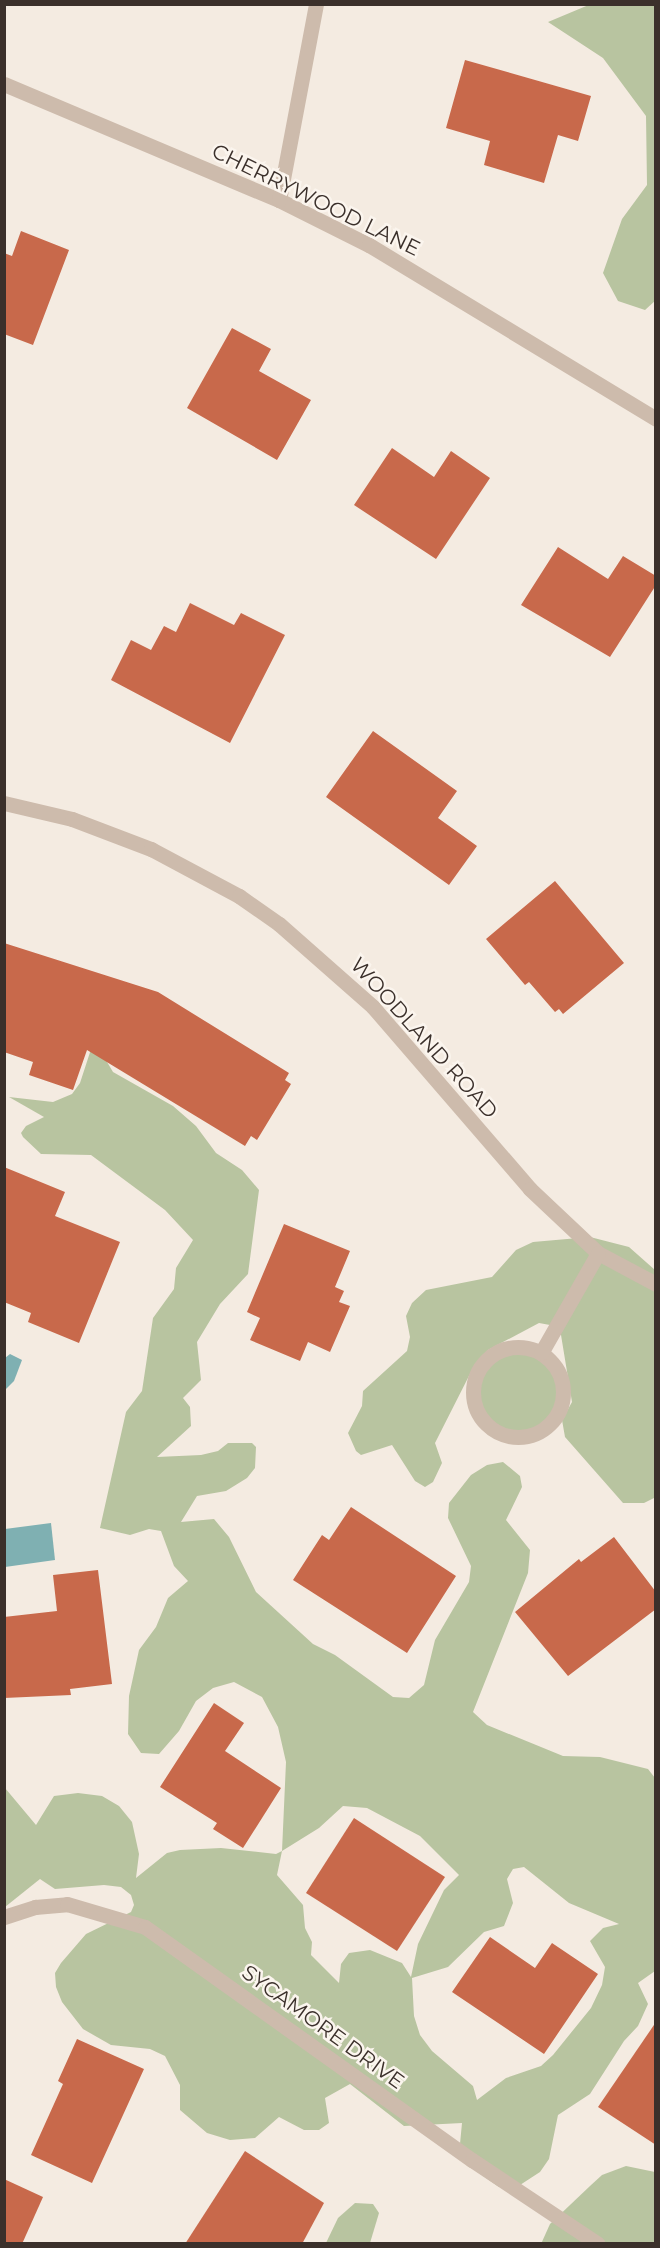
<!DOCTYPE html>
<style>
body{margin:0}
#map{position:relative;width:660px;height:2248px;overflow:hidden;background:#f4ebe1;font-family:Montserrat,sans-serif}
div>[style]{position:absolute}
.green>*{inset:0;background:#b8c4a0}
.round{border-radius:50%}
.water>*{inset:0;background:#7fb0b2}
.building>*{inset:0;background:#c8694b}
.minor>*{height:15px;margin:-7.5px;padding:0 7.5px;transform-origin:7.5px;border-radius:7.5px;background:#cdbbac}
.minor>.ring{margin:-7.5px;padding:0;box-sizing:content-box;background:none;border:15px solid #cdbbac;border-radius:50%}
span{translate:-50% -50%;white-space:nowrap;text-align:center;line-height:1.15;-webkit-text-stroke:5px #fbf5ee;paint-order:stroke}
.street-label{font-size:21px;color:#3b302b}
.frame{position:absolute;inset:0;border:6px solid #3b302b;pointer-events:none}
</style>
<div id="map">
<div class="green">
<div style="clip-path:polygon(591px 4px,655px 5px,656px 300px,645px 310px,618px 301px,603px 273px,622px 219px,647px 185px,646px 116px,603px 58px,548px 22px)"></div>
<div style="clip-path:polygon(evenodd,94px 1040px,113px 1072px,173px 1106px,196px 1126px,216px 1153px,242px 1170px,259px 1190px,248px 1274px,220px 1304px,197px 1342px,201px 1380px,183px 1398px,190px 1407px,191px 1426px,157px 1457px,201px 1455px,218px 1451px,228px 1443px,252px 1443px,256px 1447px,255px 1468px,247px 1478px,226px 1491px,197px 1496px,181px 1522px,214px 1519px,229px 1537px,256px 1592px,313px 1644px,335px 1655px,393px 1697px,409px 1698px,424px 1685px,435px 1640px,469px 1582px,471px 1566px,448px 1518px,449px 1503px,471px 1475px,487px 1465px,503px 1462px,520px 1476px,522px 1487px,506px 1520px,530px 1550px,528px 1573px,473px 1712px,487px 1725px,563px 1756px,600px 1757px,648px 1769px,655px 1778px,655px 1971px,638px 1983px,648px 2004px,638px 2026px,624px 2041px,590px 2094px,558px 2115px,549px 2159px,540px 2172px,520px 2185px,499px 2187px,469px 2166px,460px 2144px,462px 2123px,404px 2126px,350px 2084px,325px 2098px,329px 2123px,319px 2130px,304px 2130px,279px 2117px,255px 2138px,230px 2140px,207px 2133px,180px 2110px,180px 2085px,165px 2056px,150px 2049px,111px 2045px,83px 2029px,62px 2002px,56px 1987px,55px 1973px,61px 1963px,86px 1934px,131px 1912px,134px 1905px,131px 1895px,121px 1887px,104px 1885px,55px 1889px,40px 1879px,5px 1907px,5px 1788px,36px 1825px,54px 1796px,78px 1793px,102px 1796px,119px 1806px,132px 1822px,139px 1854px,136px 1878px,167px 1853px,180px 1850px,221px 1848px,276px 1854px,282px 1851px,286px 1762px,278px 1727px,262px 1697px,234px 1682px,213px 1688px,196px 1701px,179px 1731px,159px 1754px,141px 1753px,128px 1734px,129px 1696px,139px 1650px,156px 1627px,168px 1598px,188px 1581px,174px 1566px,161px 1531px,149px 1529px,130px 1535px,100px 1528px,126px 1412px,142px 1391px,153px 1318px,174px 1289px,176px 1268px,193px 1240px,165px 1210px,91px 1155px,41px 1154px,23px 1137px,21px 1133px,26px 1126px,44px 1117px,9px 1097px,53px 1102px,72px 1094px,80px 1083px,94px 1040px,343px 1806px,367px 1808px,420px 1836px,459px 1875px,444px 1890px,418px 1944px,411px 1977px,402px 1963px,370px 1950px,349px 1953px,341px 1964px,339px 1983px,311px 1955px,312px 1942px,305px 1928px,303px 1905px,277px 1875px,282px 1851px,319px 1828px,343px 1806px,94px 1040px,524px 1867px,569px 1903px,619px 1924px,603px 1928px,590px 1941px,605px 1967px,602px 1985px,591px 2008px,553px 2055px,541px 2066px,506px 2078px,477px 2100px,473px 2086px,432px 2051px,420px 2035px,414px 2016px,412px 1978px,448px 1967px,484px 1932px,504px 1926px,513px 1903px,507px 1879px,513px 1869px,524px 1867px)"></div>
<div style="clip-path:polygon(590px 1237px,629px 1247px,655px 1270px,656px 1497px,644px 1503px,623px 1503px,565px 1437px,562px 1420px,572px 1402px,561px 1335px,550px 1325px,539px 1323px,488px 1350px,474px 1366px,435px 1443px,442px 1463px,433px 1482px,425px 1487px,415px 1481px,392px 1445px,361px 1455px,356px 1451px,348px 1433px,362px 1406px,363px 1391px,407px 1351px,410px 1337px,406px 1316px,412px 1303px,426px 1290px,492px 1277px,516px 1250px,533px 1242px)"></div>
<div class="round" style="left:473px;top:1347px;width:90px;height:90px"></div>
<div style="clip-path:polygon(626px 2166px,655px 2172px,655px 2243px,541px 2244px,550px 2224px,590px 2186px,602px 2175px)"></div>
<div style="clip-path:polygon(355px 2203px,373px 2204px,379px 2213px,370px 2243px,326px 2243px,338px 2218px)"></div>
</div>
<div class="water">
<div style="clip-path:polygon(10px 1354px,22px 1360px,14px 1381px,5px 1390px,5px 1358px)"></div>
<div style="clip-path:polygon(51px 1523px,55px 1560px,5px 1567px,5px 1529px)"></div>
</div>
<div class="building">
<div style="clip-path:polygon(465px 60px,591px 96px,578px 141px,558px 135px,544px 183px,484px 165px,490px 141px,446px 128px)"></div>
<div style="clip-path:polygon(21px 231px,69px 250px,33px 345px,4px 334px,4px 253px,12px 256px)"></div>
<div style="clip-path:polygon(232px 328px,271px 349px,259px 371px,311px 400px,277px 460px,187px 408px)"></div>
<div style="clip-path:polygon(392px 448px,434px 477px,451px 451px,490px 478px,436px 559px,354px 505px)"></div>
<div style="clip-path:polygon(558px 547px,608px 579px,623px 556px,656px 576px,656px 585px,610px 657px,521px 605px)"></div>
<div style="clip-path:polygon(190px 603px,234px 625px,241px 613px,285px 635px,230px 743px,111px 680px,131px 640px,151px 650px,164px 626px,176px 632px)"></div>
<div style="clip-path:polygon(373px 731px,457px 791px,438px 818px,477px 846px,449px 885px,326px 797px)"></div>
<div style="clip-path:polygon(555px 881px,624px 963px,563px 1014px,559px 1009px,555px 1012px,529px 982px,525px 985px,486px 939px)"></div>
<div style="clip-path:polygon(4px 943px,158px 992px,289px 1073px,285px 1080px,291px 1084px,257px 1140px,251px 1136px,245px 1146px,87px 1050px,73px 1090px,29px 1075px,33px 1062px,4px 1052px)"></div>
<div style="clip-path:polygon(4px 1167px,65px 1192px,55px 1216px,120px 1242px,79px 1343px,28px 1322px,31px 1313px,4px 1302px)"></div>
<div style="clip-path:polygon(284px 1224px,350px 1251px,335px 1287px,344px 1291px,339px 1302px,350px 1306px,330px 1352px,308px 1342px,300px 1361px,250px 1340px,260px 1318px,247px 1312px)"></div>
<div style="clip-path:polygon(351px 1507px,456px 1576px,407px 1653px,293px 1580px,322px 1535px,329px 1540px)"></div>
<div style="clip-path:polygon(614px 1537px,656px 1592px,656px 1609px,568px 1676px,515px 1612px,579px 1559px,581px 1562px)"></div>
<div style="clip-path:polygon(98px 1570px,112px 1684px,70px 1689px,71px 1695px,4px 1698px,4px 1617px,57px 1611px,53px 1575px)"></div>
<div style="clip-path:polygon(214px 1703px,244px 1723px,225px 1751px,281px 1788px,243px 1848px,213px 1829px,217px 1823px,160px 1787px)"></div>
<div style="clip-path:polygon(354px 1818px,445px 1877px,397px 1951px,306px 1893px)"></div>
<div style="clip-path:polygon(490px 1937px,535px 1968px,552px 1943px,598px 1974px,544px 2054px,452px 1992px)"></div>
<div style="clip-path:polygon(656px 2022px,656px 2145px,598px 2107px)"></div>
<div style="clip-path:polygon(77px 2039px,144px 2069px,92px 2183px,31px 2155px,63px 2084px,58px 2081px)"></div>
<div style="clip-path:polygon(245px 2151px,324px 2203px,302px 2244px,185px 2244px)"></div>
<div style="clip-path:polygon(4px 2179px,43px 2197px,22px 2244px,4px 2244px)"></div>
</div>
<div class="minor">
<div style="left:4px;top:84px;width:298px;rotate:22.9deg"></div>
<div style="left:279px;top:200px;width:101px;rotate:26.6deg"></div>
<div style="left:369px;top:245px;width:336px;rotate:31.2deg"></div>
<div style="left:279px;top:200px;width:199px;rotate:-79.3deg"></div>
<div style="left:4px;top:803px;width:70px;rotate:13.2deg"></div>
<div style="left:72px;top:819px;width:85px;rotate:20.8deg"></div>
<div style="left:151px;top:849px;width:100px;rotate:28.1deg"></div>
<div style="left:239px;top:896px;width:49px;rotate:35deg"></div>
<div style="left:279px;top:924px;width:125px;rotate:41.4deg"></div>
<div style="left:373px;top:1007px;width:240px;rotate:49.2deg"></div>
<div style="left:530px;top:1189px;width:93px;rotate:43.3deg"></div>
<div style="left:598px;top:1253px;width:66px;rotate:28.1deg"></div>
<div class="ring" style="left:473px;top:1347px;width:75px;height:75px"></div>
<div style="left:541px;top:1353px;width:115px;rotate:-60.3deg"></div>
<div style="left:4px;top:1917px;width:33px;rotate:-18deg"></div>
<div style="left:35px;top:1907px;width:32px;rotate:-5deg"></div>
<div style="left:67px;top:1904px;width:81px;rotate:16.4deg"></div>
<div style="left:145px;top:1927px;width:402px;rotate:35.5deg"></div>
<div style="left:472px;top:2160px;width:151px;rotate:33.7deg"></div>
</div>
<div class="street-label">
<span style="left:316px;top:200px;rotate:26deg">CHERRYWOOD LANE</span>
<span style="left:424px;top:1038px;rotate:48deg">WOODLAND ROAD</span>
<span style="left:323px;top:2027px;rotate:36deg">SYCAMORE DRIVE</span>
</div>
<div class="frame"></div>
</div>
